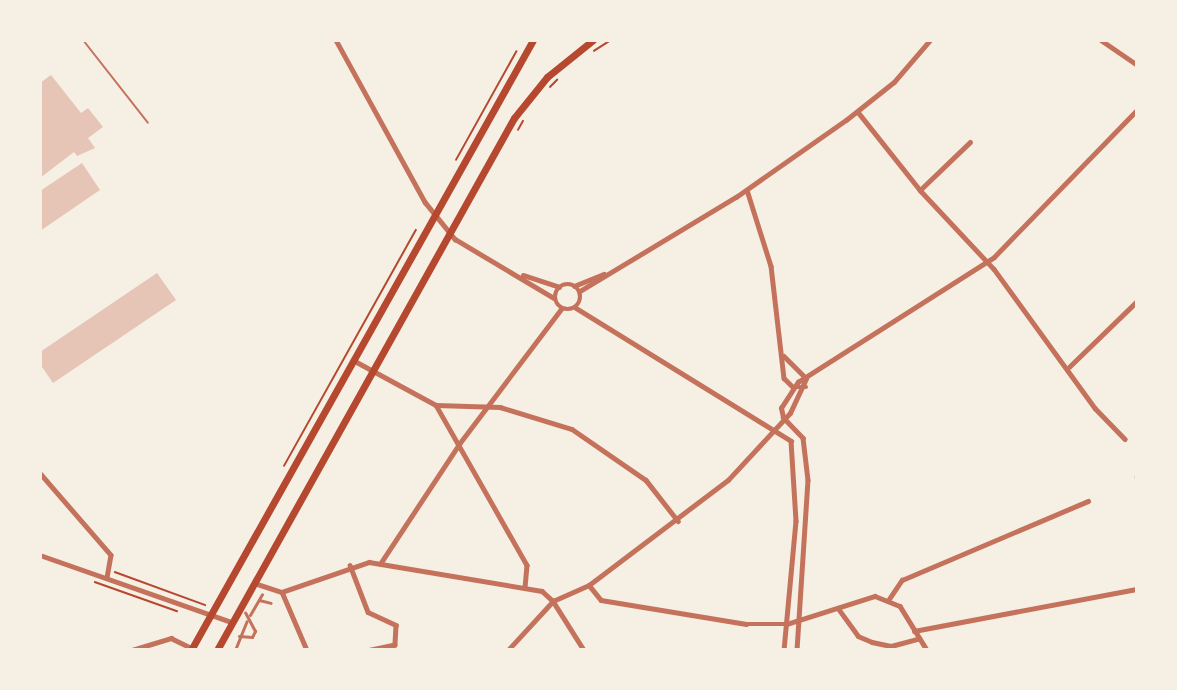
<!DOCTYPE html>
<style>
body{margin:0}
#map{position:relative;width:1177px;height:690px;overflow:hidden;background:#f6efe4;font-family:"Open Sans",sans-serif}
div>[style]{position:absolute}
.stream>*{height:3px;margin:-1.5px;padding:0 1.5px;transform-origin:1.5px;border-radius:1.5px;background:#c9d6d2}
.building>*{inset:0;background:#e6c5b7}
.path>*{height:1.5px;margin:-0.75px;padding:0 0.75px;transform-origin:0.75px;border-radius:0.75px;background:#b5482f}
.service>*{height:2px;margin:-1px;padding:0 1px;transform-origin:1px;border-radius:1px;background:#c5725c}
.pedestrian>*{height:3px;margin:-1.5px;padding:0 1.5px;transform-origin:1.5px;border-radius:1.5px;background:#c5725c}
.minor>*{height:4.5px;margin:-2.25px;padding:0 2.25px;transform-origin:2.25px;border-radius:2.25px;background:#c5725c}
.minor>.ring{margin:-2.25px;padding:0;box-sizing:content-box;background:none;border:4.5px solid #c5725c;border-radius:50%}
.primary>*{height:7px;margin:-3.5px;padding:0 3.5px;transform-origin:3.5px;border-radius:3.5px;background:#b5482f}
span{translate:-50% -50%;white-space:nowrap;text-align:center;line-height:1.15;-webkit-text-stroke:5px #f6efe4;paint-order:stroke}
.frame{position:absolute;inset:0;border:42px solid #f6efe4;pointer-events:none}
</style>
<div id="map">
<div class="stream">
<div style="left:1135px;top:477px;width:2px;rotate:-63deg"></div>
</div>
<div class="building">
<div style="clip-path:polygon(51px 75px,81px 113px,88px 108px,103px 127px,88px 138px,95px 148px,77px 156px,74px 152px,40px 178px,40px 83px)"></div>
<div style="clip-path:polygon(82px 163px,100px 190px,40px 231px,40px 191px)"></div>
<div style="clip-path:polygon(157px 273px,176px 300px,53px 383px,40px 364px,40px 352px)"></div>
</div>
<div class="path">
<div style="left:594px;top:51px;width:20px;rotate:-33deg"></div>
<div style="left:550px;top:87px;width:10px;rotate:-45deg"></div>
<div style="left:518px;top:130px;width:10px;rotate:-61deg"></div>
<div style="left:456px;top:160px;width:124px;rotate:-60.9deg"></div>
<div style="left:284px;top:466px;width:270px;rotate:-60.8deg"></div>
<div style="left:115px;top:572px;width:96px;rotate:20.1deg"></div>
<div style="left:95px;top:582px;width:87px;rotate:19.5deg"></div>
</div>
<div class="service">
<div style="left:83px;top:40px;width:105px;rotate:51.9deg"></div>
</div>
<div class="pedestrian">
<div style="left:259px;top:600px;width:12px;rotate:14deg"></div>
<div style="left:250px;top:615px;width:24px;rotate:-60deg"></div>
<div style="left:239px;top:636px;width:13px;rotate:4deg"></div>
<div style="left:252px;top:637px;width:7px;rotate:-63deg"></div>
<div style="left:255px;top:631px;width:21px;rotate:-118deg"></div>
<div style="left:235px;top:650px;width:31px;rotate:-68deg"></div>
</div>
<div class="minor">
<div style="left:99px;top:40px;width:64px"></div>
<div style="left:336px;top:40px;width:185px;rotate:61.2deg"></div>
<div style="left:425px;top:202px;width:48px;rotate:51deg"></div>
<div style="left:455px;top:239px;width:115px;rotate:30.8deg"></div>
<div style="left:1101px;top:40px;width:42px;rotate:34.4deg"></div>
<div style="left:858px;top:112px;width:100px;rotate:51.5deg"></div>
<div style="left:920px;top:190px;width:108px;rotate:46.9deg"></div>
<div style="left:994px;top:269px;width:172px;rotate:54deg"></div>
<div style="left:1095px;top:408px;width:43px;rotate:45.9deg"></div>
<div style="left:747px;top:190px;width:80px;rotate:72.5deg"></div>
<div style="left:771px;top:266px;width:113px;rotate:83.4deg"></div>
<div style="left:784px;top:378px;width:13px;rotate:45deg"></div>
<div style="left:793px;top:387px;width:13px"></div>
<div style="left:920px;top:190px;width:69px;rotate:-43.8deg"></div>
<div style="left:523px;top:275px;width:38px;rotate:18deg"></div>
<div class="ring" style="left:555px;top:284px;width:21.5px;height:21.5px"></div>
<div style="left:574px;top:286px;width:32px;rotate:-22deg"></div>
<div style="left:580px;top:291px;width:182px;rotate:-31.1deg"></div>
<div style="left:736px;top:197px;width:134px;rotate:-35deg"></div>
<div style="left:846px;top:120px;width:61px;rotate:-38.4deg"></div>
<div style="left:894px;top:82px;width:55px;rotate:-49.4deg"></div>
<div style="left:576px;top:308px;width:253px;rotate:31.7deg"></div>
<div style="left:791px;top:441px;width:80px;rotate:86.4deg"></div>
<div style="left:796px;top:521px;width:130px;rotate:95.3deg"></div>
<div style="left:784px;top:356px;width:31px;rotate:45deg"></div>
<div style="left:353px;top:360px;width:94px;rotate:28.5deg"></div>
<div style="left:436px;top:405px;width:64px;rotate:1.8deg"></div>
<div style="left:500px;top:407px;width:75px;rotate:17deg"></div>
<div style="left:572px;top:429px;width:90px;rotate:34.6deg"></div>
<div style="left:646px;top:480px;width:52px;rotate:52deg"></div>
<div style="left:1069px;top:367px;width:93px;rotate:-44.1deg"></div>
<div style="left:436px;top:405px;width:184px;rotate:60.4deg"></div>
<div style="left:527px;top:565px;width:22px;rotate:95deg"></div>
<div style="left:783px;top:417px;width:9px;rotate:-103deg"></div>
<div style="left:781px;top:408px;width:31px;rotate:-57deg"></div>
<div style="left:798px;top:382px;width:232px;rotate:-32.5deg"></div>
<div style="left:994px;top:257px;width:204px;rotate:-45.8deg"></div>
<div style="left:783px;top:417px;width:29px;rotate:46deg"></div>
<div style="left:803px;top:438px;width:42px;rotate:83.2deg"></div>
<div style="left:808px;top:480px;width:170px;rotate:93.7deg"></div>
<div style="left:40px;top:473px;width:108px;rotate:49.1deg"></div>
<div style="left:111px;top:555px;width:23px;rotate:100deg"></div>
<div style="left:40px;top:555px;width:202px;rotate:19.3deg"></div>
<div style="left:380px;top:564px;width:144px;rotate:-56.6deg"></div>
<div style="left:459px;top:444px;width:169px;rotate:-52.9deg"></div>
<div style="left:350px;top:565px;width:50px;rotate:69deg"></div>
<div style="left:368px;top:612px;width:31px;rotate:25deg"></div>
<div style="left:396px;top:625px;width:20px;rotate:93deg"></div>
<div style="left:395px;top:645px;width:25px;rotate:168deg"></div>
<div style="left:254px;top:583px;width:29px;rotate:18deg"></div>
<div style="left:282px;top:592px;width:92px;rotate:-19deg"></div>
<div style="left:369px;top:562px;width:175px;rotate:9.5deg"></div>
<div style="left:542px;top:591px;width:15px;rotate:42deg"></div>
<div style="left:553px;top:601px;width:39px;rotate:-24deg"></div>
<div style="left:589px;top:585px;width:19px;rotate:51deg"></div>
<div style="left:601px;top:600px;width:147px;rotate:9.4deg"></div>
<div style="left:746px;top:624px;width:41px"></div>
<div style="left:787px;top:624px;width:92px;rotate:-17.7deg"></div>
<div style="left:875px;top:596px;width:27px;rotate:22deg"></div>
<div style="left:900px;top:606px;width:52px;rotate:58.5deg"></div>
<div style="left:589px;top:585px;width:174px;rotate:-37.1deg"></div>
<div style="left:728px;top:480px;width:91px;rotate:-47.2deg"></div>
<div style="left:790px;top:413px;width:38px;rotate:-65deg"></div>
<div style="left:282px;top:592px;width:63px;rotate:66.7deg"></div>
<div style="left:889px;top:599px;width:23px;rotate:-56deg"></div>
<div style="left:902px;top:580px;width:202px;rotate:-23deg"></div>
<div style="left:838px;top:608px;width:34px;rotate:54deg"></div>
<div style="left:858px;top:636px;width:15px;rotate:23deg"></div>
<div style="left:872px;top:642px;width:19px;rotate:12deg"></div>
<div style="left:891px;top:646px;width:28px;rotate:-15deg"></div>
<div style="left:914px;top:631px;width:226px;rotate:-10.7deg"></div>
<div style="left:132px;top:650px;width:41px;rotate:-17.1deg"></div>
<div style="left:171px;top:638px;width:28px;rotate:26deg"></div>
<div style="left:508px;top:650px;width:67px;rotate:-47.4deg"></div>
<div style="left:553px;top:601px;width:58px;rotate:57.7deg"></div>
</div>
<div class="primary">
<div style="left:191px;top:650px;width:699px;rotate:-60.72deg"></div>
<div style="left:217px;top:650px;width:609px;rotate:-60.83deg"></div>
<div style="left:514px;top:118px;width:53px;rotate:-51.2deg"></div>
<div style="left:547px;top:77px;width:59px;rotate:-38.8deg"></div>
</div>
<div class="frame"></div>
</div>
